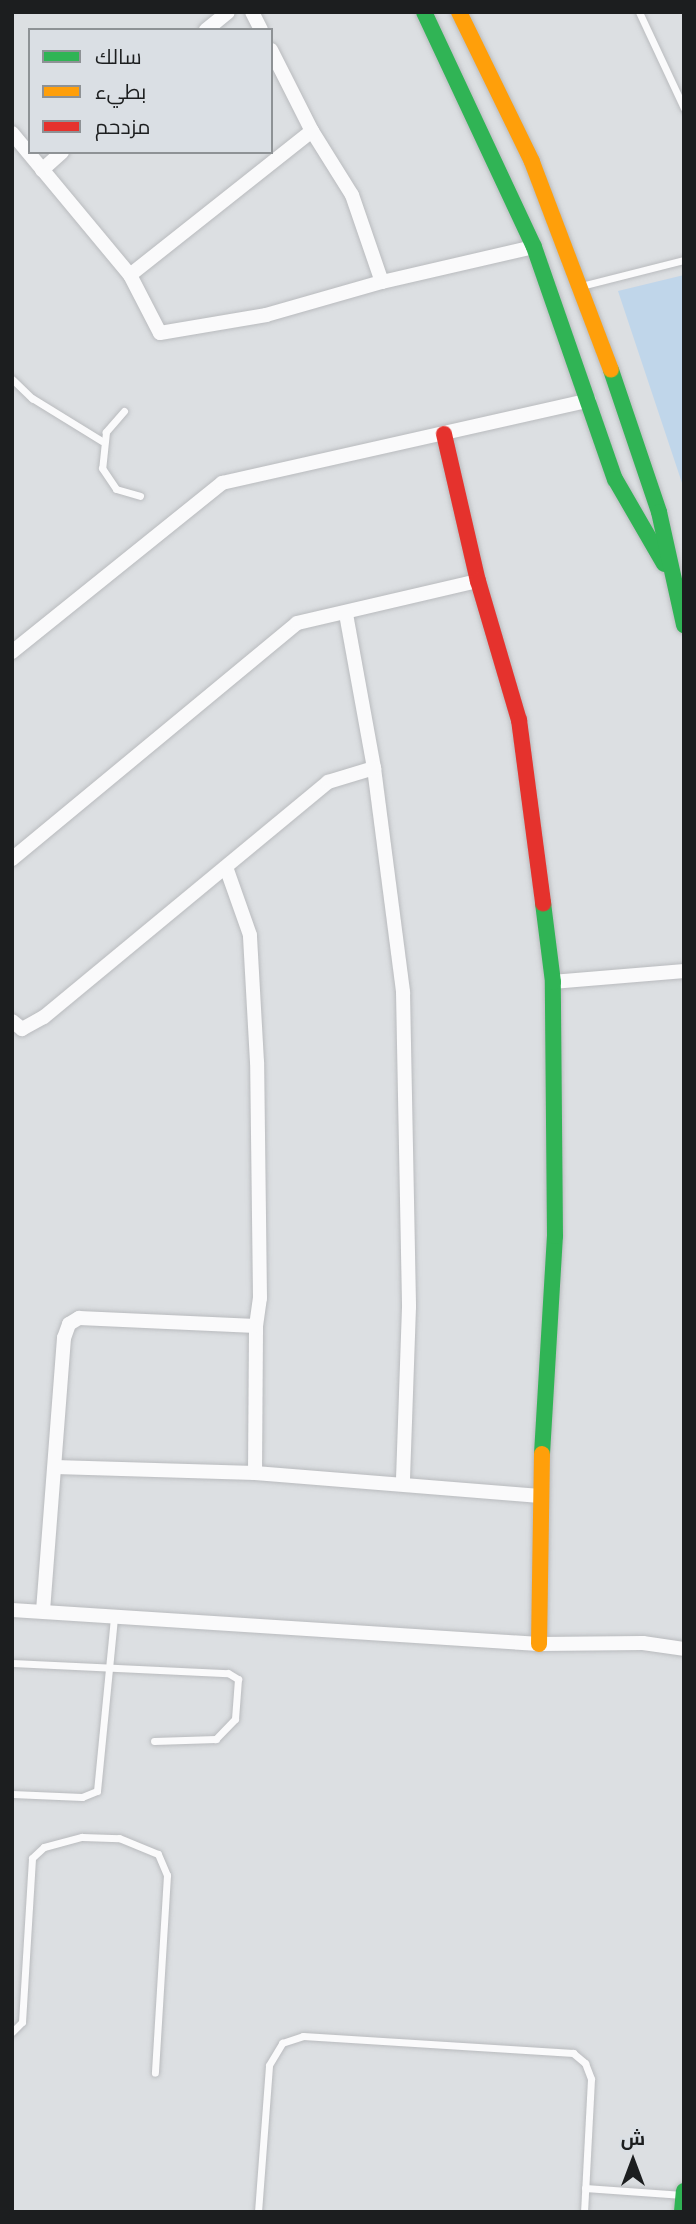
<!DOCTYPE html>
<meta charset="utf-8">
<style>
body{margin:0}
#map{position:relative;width:696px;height:2224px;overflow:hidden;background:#dcdfe2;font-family:"Sofia Sans Condensed",Cairo,sans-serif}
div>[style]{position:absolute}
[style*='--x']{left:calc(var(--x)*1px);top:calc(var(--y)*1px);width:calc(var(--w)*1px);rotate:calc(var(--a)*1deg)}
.green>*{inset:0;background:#c0d6ea}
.roads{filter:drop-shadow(0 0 2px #b9bbbe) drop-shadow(0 0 2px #b9bbbe)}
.lane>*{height:7px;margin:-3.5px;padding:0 3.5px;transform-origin:3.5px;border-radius:3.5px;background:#fafafb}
.street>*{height:14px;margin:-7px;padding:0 7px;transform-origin:7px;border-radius:7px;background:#fafafb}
.fast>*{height:16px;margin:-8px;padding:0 8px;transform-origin:8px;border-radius:8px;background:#30b455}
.slow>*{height:16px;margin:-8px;padding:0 8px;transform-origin:8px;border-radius:8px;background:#ff9f0a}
.jam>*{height:16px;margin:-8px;padding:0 8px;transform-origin:8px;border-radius:8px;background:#e5322d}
span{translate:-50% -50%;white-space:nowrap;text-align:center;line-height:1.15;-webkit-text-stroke:7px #dadfe4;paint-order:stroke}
.frame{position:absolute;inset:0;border:14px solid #1c1e1f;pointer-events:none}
.legend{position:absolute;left:28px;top:28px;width:245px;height:126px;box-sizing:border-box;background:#dadfe4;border:2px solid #8e9295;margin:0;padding:9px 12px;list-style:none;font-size:21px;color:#1c1e1f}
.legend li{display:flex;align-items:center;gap:14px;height:35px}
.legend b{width:35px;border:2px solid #8e9295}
.north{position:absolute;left:598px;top:2126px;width:70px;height:70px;-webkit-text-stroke:5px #dadfe4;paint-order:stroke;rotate:0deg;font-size:19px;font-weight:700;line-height:28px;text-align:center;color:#1c1e1f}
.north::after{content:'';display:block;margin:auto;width:24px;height:32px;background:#1c1e1f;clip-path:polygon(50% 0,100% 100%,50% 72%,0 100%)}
</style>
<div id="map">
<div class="green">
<i style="clip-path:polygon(684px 275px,684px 489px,618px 291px)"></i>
</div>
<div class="roads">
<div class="lane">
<i style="--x:639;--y:12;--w:106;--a:64.9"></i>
<i style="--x:581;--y:286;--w:106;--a:-14.2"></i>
<i style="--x:12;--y:379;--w:28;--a:44"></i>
<i style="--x:32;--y:398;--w:82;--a:31.6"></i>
<i style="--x:124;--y:411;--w:28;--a:131"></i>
<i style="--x:106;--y:432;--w:36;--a:96"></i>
<i style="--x:102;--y:468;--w:25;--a:56"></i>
<i style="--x:116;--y:489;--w:25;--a:16"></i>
<i style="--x:12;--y:1663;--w:216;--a:2.7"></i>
<i style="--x:228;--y:1673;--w:12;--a:31"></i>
<i style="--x:238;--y:1679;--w:40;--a:94.3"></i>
<i style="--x:235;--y:1719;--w:28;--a:134"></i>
<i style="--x:216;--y:1739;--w:62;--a:178.2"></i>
<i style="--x:12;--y:1794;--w:70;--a:2.5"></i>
<i style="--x:82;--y:1797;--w:16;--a:-22"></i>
<i style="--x:97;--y:1791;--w:175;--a:-84.4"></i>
<i style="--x:12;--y:2032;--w:14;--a:-45"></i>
<i style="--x:22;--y:2022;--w:164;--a:-86.5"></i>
<i style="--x:32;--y:1858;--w:16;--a:-43"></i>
<i style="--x:44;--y:1847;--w:39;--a:-15"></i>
<i style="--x:82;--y:1837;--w:37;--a:2"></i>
<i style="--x:119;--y:1838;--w:42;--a:22.3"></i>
<i style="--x:158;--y:1854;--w:23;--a:67"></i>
<i style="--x:167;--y:1875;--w:198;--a:93.5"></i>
<i style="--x:585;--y:2188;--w:98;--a:4.1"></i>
<i style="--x:258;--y:2212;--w:147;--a:-85.7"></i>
<i style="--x:269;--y:2065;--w:26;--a:-59"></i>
<i style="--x:282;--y:2043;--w:22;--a:-18"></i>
<i style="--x:303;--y:2036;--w:271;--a:3.6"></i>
<i style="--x:573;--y:2053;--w:16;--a:40"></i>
<i style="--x:585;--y:2063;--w:17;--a:69"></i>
<i style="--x:591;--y:2079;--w:133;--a:93"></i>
</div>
<div class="street">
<i style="--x:252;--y:12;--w:20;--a:63"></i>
<i style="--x:206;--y:30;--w:28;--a:-39"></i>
<i style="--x:271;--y:50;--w:91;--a:63.2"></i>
<i style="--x:312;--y:131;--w:75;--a:58"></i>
<i style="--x:352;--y:195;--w:92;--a:71"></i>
<i style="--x:12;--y:133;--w:185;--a:50.3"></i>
<i style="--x:130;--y:275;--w:65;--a:62.7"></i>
<i style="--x:160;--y:333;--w:108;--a:-9.6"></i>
<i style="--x:266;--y:315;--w:121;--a:-15.9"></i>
<i style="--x:382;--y:282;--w:156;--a:-13"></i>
<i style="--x:42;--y:170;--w:27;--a:-42"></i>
<i style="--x:130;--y:275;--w:232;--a:-38.4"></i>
<i style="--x:346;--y:614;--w:157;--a:79.7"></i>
<i style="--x:374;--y:768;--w:226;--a:82.6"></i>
<i style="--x:403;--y:992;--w:315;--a:88.9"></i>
<i style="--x:409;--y:1307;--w:175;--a:92"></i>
<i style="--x:12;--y:652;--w:270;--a:-38.8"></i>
<i style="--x:222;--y:483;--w:376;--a:-12.7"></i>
<i style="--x:12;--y:859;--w:370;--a:-39.6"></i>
<i style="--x:297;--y:623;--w:186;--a:-13.1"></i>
<i style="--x:553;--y:982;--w:131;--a:-4.8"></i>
<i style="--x:12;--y:1021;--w:13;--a:39"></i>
<i style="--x:22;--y:1029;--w:25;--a:-29"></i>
<i style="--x:44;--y:1017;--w:369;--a:-39.6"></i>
<i style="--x:328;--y:782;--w:48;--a:-16.9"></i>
<i style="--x:55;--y:1467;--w:200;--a:1.7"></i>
<i style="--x:255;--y:1473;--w:286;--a:4.6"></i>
<i style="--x:255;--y:1473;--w:147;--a:-89.6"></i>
<i style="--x:12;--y:1610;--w:528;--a:3.69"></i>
<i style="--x:539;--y:1644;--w:104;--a:-0.6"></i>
<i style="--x:643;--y:1643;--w:41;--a:8.3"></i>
<i style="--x:43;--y:1611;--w:274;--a:-85.6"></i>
<i style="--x:64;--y:1338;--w:15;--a:-70"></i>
<i style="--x:69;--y:1324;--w:12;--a:-31"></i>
<i style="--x:79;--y:1318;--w:177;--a:2.6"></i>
<i style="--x:256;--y:1326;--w:28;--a:-82"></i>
<i style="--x:260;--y:1298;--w:236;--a:-90.7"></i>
<i style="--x:257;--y:1062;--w:127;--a:-93.2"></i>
<i style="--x:250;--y:935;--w:69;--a:-109.5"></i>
</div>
<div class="fast">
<i style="--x:424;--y:12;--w:259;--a:64.9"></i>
<i style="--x:534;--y:247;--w:246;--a:70.8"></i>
<i style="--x:615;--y:479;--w:98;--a:60"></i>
<i style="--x:611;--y:370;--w:150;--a:71.3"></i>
<i style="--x:659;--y:512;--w:116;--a:77.5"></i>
<i style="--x:542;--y:1454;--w:218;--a:-86.6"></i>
<i style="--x:555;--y:1236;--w:254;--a:-90.5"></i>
<i style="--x:553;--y:982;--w:80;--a:-97.2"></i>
<i style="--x:682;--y:2212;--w:21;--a:-85"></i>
</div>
<div class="slow">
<i style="--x:459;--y:12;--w:167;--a:64"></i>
<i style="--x:532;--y:162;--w:222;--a:69.2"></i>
<i style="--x:539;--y:1644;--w:190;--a:-89.1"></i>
</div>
<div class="jam">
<i style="--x:444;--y:434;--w:151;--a:77"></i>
<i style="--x:478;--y:581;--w:145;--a:73.6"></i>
<i style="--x:519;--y:720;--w:185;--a:82.5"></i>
</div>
</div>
<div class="frame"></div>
<ul class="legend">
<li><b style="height:9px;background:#30b455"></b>سالك</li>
<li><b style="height:9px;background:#ff9f0a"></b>بطيء</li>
<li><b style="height:9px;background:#e5322d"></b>مزدحم</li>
</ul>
<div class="north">ش</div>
</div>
